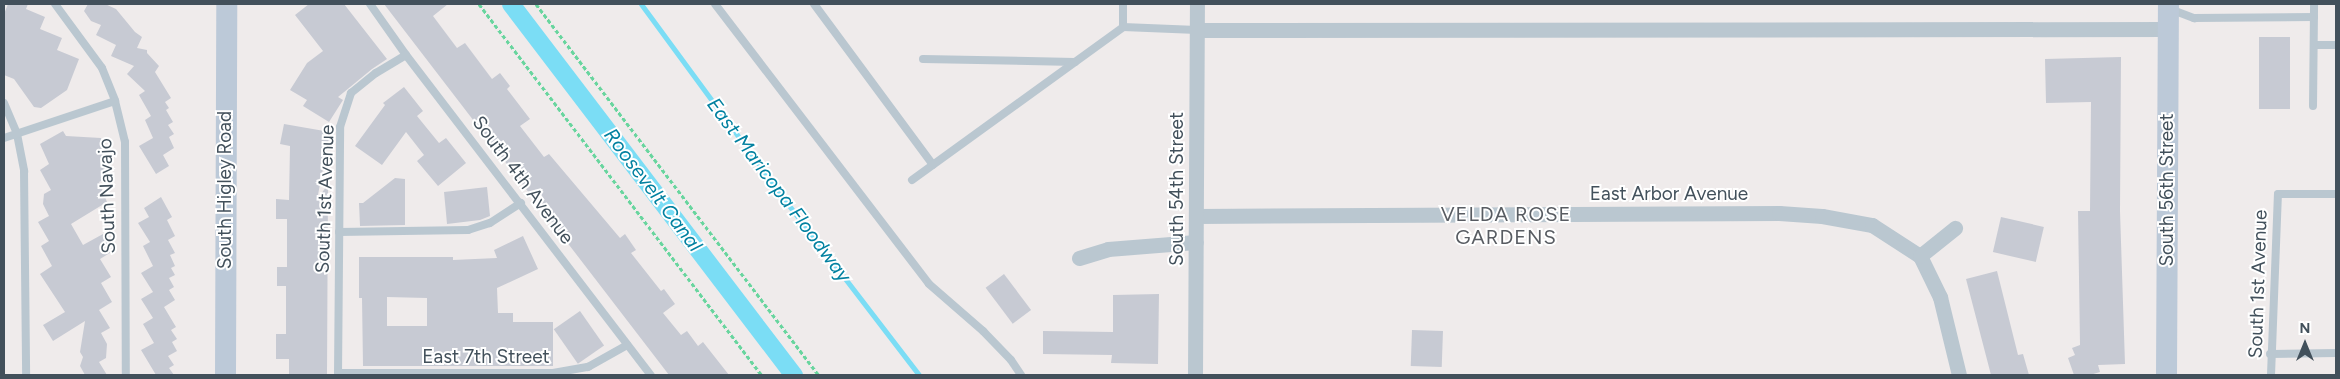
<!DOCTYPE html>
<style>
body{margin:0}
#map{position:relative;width:2340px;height:379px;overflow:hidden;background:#efebeb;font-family:Figtree,sans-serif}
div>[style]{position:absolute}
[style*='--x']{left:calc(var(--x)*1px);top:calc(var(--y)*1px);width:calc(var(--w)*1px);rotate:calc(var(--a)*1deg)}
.stream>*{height:5px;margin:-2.5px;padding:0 2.5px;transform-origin:2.5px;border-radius:2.5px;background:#7bddf5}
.canal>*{height:18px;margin:-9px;padding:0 9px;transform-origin:9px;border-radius:9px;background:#7bddf5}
.building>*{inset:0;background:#c7cad3;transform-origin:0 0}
.path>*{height:3px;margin-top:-1.5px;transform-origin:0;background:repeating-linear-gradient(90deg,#68d59e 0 4px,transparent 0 6.5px)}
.lane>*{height:8px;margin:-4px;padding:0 4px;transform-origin:4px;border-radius:4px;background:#bac7d0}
.street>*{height:15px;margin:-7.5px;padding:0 7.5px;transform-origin:7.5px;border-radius:7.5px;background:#bac7d0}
.secondary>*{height:21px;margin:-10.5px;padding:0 10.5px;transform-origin:10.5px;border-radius:10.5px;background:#bcc9d8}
span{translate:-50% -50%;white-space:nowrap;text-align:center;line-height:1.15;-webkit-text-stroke:4px #fff;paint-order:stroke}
.street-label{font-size:19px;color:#42505b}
.water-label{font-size:20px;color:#0281a0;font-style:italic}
.neighbourhood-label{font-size:20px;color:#585c62;letter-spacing:1px}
.frame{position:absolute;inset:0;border:5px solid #42505b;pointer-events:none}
.north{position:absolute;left:2280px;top:319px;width:50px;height:50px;-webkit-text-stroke:4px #fff;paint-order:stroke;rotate:0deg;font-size:14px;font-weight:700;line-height:20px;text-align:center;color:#42505b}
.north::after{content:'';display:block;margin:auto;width:18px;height:22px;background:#42505b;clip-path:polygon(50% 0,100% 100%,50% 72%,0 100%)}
</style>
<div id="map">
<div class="stream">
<i style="--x:641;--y:4;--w:242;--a:53.7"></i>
<i style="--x:784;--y:199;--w:222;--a:52.5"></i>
</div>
<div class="canal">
<i style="--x:511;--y:4;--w:467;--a:52.7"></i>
</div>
<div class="building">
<i style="clip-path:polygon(8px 4px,28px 4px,26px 9px,45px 17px,40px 29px,62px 38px,57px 50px,79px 59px,67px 90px,41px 108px,34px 107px,14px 79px,4px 75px,4px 14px)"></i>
<i style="clip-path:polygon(88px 4px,105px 4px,116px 9px,135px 32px,142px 37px,137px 48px,147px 50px,147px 53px,159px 66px,155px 72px,171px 98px,165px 102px,169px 108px,166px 110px,173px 122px,168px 125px,174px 134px,169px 137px,174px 148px,163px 155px,169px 166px,156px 174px,139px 146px,153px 138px,145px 120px,151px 116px,139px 95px,145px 91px,127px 74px,134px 66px,111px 56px,116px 45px,96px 35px,101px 25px,91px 21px,84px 11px)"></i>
<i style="clip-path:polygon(309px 4px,344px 4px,387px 59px,372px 69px,338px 97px,343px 100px,329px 122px,303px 106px,307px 100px,290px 90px,307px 63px,323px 51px,295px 15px)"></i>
<i style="clip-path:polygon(384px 4px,448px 4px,433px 16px,457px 48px,465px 43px,492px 79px,500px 73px,510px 86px,507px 89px,530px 119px,520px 126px,544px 157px,549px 154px,620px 238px,625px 234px,636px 250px,631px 253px,661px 291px,664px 289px,675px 304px,663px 313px,681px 335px,687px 331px,698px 346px,703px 342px,729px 375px,669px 375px)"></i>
<i style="left:2259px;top:37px;width:31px;height:72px"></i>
<i style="clip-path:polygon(2121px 57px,2120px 211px,2125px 364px,2098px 365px,2100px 372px,2090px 375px,2074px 375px,2068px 358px,2075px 355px,2072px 348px,2080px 345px,2078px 211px,2090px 211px,2091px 102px,2046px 103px,2045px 59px)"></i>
<i style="clip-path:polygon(404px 87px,423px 111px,417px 116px,439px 143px,446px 138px,466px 163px,438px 186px,417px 161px,424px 155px,406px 132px,382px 165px,355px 146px,385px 105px,383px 103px)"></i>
<i style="clip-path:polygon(284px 124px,330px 132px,317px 200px,328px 184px,327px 375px,289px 375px,289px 359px,276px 359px,276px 334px,286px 334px,286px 286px,277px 286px,277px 267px,287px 267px,287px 219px,276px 219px,276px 199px,289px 200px,290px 146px,280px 144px)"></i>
<i style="clip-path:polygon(63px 131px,66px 136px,101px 138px,103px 164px,110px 176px,99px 182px,107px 202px,71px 224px,83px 245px,103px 234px,113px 251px,100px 259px,111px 277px,101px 283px,112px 302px,99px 310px,110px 328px,101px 333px,107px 344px,106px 358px,99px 362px,107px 375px,85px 375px,80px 366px,83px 357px,80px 352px,85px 321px,53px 341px,43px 325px,65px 312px,40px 274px,52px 266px,41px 246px,49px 241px,38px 222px,49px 216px,43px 204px,44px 194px,51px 190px,40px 170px,49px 164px,40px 144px)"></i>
<i style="clip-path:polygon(395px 178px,405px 179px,405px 225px,360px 226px,359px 203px,363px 203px)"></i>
<i style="clip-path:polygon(487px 187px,490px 216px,480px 220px,447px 224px,444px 192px)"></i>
<i style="clip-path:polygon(161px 197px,172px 217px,167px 220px,175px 236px,168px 240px,175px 253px,170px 255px,175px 266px,171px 268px,175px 275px,169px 278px,174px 287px,169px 290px,175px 300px,164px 307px,176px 327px,171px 330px,177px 339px,172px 342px,177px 351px,168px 356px,174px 365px,169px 368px,174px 375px,156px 375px,141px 350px,154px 343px,143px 324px,153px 318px,141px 299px,153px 292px,141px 273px,153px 266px,143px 246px,150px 242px,138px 223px,149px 217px,144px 208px)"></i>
<i style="left:2001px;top:217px;width:44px;height:36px;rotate:13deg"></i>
<i style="clip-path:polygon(evenodd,523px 236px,538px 269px,497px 288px,498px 313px,513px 313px,513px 322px,553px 322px,553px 366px,363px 366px,362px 298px,359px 298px,359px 257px,453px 257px,453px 260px,497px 258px,494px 250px,523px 236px,387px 297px,427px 298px,427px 326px,387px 326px,387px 297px)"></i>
<i style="clip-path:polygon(1997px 271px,2018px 355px,2023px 354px,2029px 375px,1991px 375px,1966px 279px)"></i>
<i style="left:1004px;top:274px;width:45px;height:23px;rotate:53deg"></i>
<i style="clip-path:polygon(1159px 294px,1158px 364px,1111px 363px,1112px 355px,1043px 354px,1043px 331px,1113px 332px,1113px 295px)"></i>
<i style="left:580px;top:311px;width:42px;height:32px;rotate:55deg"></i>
<i style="left:1412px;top:330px;width:31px;height:36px;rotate:2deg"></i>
</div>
<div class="path">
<i style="--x:479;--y:4;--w:467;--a:52.7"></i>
<i style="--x:536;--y:4;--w:467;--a:52.7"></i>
</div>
<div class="lane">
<i style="--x:55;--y:4;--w:79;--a:53.7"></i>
<i style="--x:102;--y:68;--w:35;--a:68"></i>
<i style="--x:115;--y:101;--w:42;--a:76.3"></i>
<i style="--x:125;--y:142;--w:233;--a:89.8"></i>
<i style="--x:370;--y:4;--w:62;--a:54.8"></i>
<i style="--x:406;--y:55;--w:403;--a:52.6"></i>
<i style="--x:715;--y:4;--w:352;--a:52.6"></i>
<i style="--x:929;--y:284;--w:72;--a:41"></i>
<i style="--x:983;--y:331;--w:40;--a:46"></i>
<i style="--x:1011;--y:360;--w:18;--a:56"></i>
<i style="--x:814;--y:4;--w:200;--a:53.5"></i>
<i style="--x:2170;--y:9;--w:26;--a:21"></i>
<i style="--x:2194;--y:18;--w:120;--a:-0.5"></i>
<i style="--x:1123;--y:27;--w:23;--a:-90"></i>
<i style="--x:2314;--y:45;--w:22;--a:0"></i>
<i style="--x:923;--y:59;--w:152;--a:1.1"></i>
<i style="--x:4;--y:103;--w:34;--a:67"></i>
<i style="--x:17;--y:134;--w:38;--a:79"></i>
<i style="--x:24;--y:171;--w:204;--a:89.4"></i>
<i style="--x:2313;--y:106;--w:102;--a:-89.4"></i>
<i style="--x:4;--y:138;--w:117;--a:-18.4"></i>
<i style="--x:912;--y:180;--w:261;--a:-35.9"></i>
<i style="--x:1123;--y:27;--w:74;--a:2.3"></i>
<i style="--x:339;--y:232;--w:129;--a:-0.9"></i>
<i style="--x:468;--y:230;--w:23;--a:-18"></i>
<i style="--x:490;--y:223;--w:37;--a:-33"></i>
<i style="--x:2270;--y:354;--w:66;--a:-0.9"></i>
<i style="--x:338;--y:373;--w:215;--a:0"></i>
<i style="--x:553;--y:373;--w:36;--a:-10"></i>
<i style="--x:588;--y:367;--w:45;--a:-29.4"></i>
<i style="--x:338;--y:375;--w:248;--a:-89.5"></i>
<i style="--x:340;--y:127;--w:36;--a:-72"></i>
<i style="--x:351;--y:93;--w:32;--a:-39"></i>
<i style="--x:376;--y:73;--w:35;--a:-31"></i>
<i style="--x:2271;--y:375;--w:181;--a:-87.8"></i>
<i style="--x:2278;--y:194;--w:58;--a:0"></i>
</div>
<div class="street">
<i style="--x:1197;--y:30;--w:971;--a:-0.06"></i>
<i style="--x:1197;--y:216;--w:582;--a:-0.3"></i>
<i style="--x:1779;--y:213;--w:43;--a:4"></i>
<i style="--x:1822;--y:216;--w:51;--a:10.2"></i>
<i style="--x:1872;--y:225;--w:57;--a:32.9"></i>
<i style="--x:1920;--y:256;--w:46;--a:64"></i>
<i style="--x:1940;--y:297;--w:80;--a:76.3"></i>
<i style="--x:1920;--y:256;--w:45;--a:-38.7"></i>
<i style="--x:1079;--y:258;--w:30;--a:-17"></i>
<i style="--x:1108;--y:249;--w:88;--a:-4.5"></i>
<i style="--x:1195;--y:375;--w:371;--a:-89.7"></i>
</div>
<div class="secondary">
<i style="--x:225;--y:375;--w:371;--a:-89.8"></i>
<i style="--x:2166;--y:375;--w:371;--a:-89.7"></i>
</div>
<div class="street-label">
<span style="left:523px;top:180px;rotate:53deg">South 4th Avenue</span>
<span style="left:1177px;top:189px;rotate:-90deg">South 54th Street</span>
<span style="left:225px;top:190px;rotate:-90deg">South Higley Road</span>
<span style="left:2167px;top:190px;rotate:-90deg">South 56th Street</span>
<span style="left:1669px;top:194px">East Arbor Avenue</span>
<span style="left:107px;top:196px;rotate:-92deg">South Navajo</span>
<span style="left:325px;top:199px;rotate:-88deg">South 1st Avenue</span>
<span style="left:2258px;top:284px;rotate:-88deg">South 1st Avenue</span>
<span style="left:486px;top:357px">East 7th Street</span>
</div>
<div class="water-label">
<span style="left:653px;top:190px;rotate:53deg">Roosevelt Canal</span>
<span style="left:779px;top:190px;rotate:53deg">East Maricopa Floodway</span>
</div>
<div class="neighbourhood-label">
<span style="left:1506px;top:226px">VELDA ROSE<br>GARDENS</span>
</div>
<div class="frame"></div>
<div class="north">N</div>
</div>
